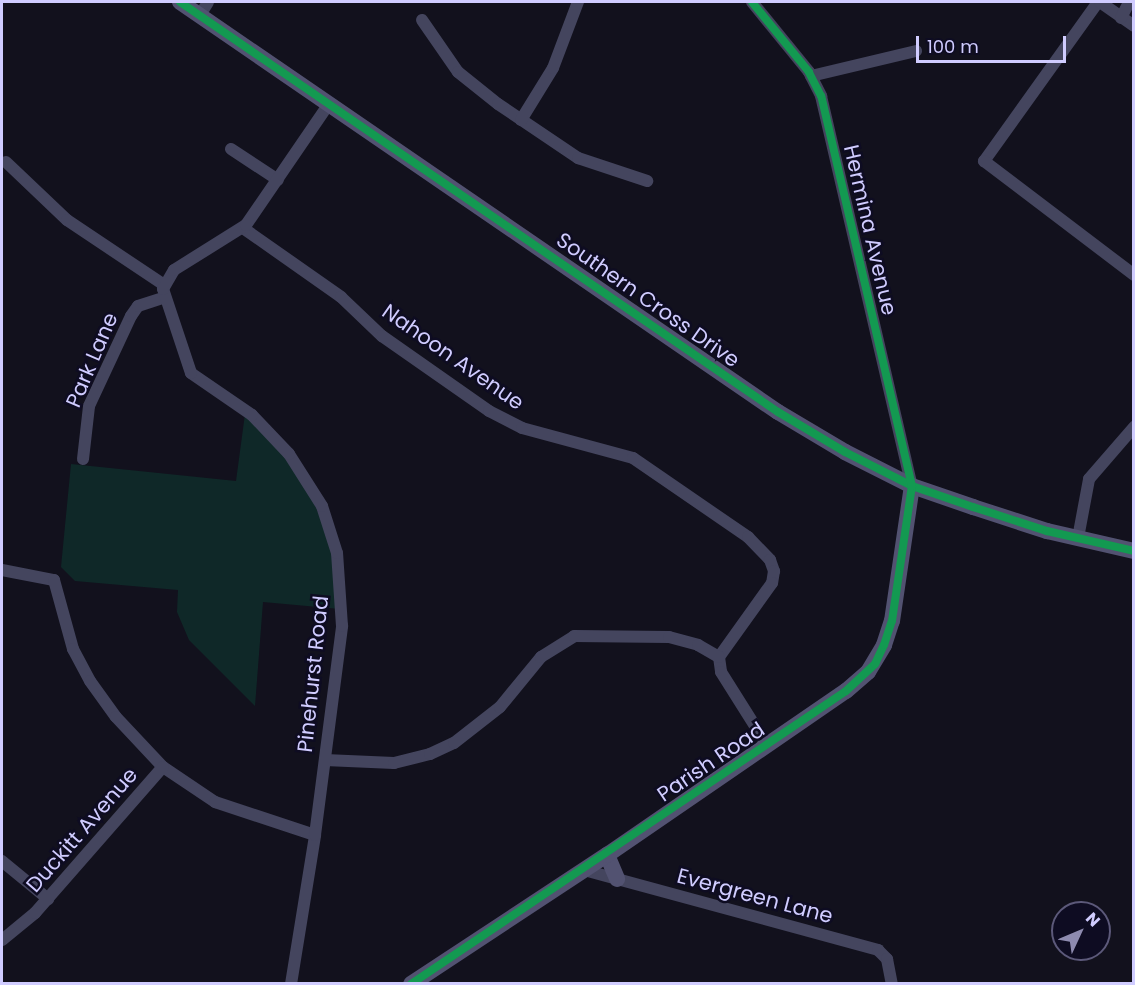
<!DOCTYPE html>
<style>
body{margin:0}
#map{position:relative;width:1135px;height:985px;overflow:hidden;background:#12111d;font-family:Poppins,sans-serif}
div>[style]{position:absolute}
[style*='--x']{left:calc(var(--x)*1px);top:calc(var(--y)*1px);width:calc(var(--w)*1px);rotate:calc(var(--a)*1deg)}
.green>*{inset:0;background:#0f2828}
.street>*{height:12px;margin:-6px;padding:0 6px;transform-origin:6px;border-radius:6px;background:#44455e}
.secondary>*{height:16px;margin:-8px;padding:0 8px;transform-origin:8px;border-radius:8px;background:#525271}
.cycleway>*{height:8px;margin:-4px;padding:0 4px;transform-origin:4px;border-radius:4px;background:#139951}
span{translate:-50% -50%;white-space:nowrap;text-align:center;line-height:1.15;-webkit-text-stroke:5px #0e0c22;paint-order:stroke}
.street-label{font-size:21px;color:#d0ccff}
.frame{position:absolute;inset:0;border:3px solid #d0ccff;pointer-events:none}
.north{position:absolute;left:1051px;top:901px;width:60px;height:60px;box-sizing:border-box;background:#0e0c22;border:2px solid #5c597a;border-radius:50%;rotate:46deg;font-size:16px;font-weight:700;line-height:24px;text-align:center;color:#d0ccff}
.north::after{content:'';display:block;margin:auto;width:21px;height:27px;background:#8e8bb0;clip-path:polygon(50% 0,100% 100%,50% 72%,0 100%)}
.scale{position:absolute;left:916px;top:36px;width:150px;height:27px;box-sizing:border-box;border:3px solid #d0ccff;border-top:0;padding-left:8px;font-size:18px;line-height:21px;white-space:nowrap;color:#d0ccff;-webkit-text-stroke:4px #0e0c22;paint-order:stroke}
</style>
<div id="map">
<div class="green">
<i style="clip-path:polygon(245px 414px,270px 437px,309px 488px,334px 554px,340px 609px,263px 602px,255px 706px,189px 640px,177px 612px,178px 590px,75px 581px,61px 567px,71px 464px,236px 481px)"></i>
</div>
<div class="street">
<i style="--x:752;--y:2;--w:90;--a:50.8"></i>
<i style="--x:809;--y:72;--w:27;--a:63"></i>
<i style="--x:821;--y:96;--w:400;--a:76.9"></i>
<i style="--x:1098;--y:2;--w:196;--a:125.6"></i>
<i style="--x:984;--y:161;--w:188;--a:37.2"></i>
<i style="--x:1100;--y:2;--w:42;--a:35.2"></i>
<i style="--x:200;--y:15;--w:15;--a:-58"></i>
<i style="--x:1121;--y:18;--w:18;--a:-63"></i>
<i style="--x:422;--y:20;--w:63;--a:55.3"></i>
<i style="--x:458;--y:72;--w:51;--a:38.7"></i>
<i style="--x:498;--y:104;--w:97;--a:34"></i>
<i style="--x:578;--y:158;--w:73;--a:18.4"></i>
<i style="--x:811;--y:76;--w:108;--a:-13.4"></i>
<i style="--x:521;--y:120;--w:61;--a:-58.4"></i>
<i style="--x:553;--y:68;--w:71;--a:-69.3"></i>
<i style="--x:231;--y:149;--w:56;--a:33.4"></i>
<i style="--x:6;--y:162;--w:84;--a:43.6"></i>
<i style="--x:67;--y:220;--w:117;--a:33.8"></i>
<i style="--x:243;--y:228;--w:120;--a:35.1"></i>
<i style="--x:341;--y:297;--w:57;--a:43.6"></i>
<i style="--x:382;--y:336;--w:131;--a:35"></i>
<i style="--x:489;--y:411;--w:37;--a:27"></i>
<i style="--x:522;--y:428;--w:115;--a:15.1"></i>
<i style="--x:633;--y:458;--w:140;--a:34.5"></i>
<i style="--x:748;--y:537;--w:32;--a:46"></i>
<i style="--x:770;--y:560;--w:12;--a:70"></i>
<i style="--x:774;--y:571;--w:12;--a:99"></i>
<i style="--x:772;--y:583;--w:91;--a:125.6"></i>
<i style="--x:83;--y:459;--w:53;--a:-83.5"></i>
<i style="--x:89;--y:406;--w:99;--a:-65"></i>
<i style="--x:131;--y:316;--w:12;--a:-55"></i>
<i style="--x:138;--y:306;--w:28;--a:-18"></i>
<i style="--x:1078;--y:538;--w:60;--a:-79.4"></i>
<i style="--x:1089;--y:479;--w:69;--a:-49.1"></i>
<i style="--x:2;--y:570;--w:53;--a:10.9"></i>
<i style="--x:54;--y:580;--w:72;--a:74.6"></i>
<i style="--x:73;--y:649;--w:36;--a:62"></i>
<i style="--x:90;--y:681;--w:44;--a:54.2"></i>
<i style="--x:116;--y:717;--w:69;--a:46.8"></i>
<i style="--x:163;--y:767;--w:63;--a:33.9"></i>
<i style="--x:215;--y:802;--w:105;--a:18.3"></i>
<i style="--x:719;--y:657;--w:15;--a:82"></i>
<i style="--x:721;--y:672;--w:86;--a:57.8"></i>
<i style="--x:325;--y:760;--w:69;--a:2.5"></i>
<i style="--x:394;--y:763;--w:37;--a:-14"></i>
<i style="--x:430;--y:754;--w:26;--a:-25"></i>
<i style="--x:454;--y:743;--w:58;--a:-38"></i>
<i style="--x:500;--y:707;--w:65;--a:-50.6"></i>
<i style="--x:541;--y:657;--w:39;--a:-32"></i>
<i style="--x:574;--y:636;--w:95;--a:0.6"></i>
<i style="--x:669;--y:637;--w:30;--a:15"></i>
<i style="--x:698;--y:645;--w:24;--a:30"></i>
<i style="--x:2;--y:861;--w:60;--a:39.6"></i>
<i style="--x:584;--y:870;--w:305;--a:15.2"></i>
<i style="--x:878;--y:950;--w:13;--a:45"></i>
<i style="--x:887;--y:959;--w:25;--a:79"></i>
<i style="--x:2;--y:940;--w:43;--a:-39.3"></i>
<i style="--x:35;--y:913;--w:194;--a:-48.8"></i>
<i style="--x:291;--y:984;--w:151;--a:-80.8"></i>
<i style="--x:315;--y:835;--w:211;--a:-82.6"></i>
<i style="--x:342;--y:626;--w:73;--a:-93.9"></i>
<i style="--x:337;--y:553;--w:49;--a:-107.7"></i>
<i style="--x:322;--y:506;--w:62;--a:-122.4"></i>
<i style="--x:289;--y:454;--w:54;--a:-133.5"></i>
<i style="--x:252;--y:415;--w:74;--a:-145.5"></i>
<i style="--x:191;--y:373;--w:89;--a:-108.4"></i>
<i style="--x:163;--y:289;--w:22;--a:-60"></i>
<i style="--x:174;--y:270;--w:85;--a:-32"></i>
<i style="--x:246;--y:225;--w:147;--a:-55.6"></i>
</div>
<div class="secondary">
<i style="--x:180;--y:2;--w:725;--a:34.44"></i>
<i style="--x:778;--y:412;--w:78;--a:30.8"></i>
<i style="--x:845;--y:452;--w:75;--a:26.9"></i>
<i style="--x:912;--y:486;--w:65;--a:19"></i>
<i style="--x:973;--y:507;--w:78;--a:18"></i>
<i style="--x:1047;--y:531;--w:89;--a:12.9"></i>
<i style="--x:607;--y:855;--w:26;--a:67"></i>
<i style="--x:411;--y:984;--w:235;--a:-33.4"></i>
<i style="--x:607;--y:855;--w:290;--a:-34.5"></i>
<i style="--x:846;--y:691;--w:29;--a:-41"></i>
<i style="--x:868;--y:672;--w:31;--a:-59"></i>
<i style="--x:884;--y:645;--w:25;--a:-72"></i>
<i style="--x:892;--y:621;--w:136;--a:-81.6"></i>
</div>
<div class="cycleway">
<i style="--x:180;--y:2;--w:725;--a:34.44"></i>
<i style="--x:778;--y:412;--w:78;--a:30.8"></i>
<i style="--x:845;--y:452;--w:75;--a:26.9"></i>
<i style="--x:912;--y:486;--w:65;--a:19"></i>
<i style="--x:973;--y:507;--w:78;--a:18"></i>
<i style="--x:1047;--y:531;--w:89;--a:12.9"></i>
<i style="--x:411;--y:984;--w:524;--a:-33.96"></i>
<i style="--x:846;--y:691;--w:40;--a:-43"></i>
<i style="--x:875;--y:664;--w:21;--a:-65"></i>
<i style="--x:884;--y:645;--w:25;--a:-72"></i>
<i style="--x:892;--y:621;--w:136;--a:-81.6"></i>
<i style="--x:912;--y:486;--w:400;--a:-103.1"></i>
<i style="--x:821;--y:96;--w:27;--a:-117"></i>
<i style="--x:809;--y:72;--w:90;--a:-129.2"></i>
</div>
<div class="street-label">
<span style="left:870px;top:230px;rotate:77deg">Hermina Avenue</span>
<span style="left:648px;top:300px;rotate:35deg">Southern Cross Drive</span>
<span style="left:453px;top:357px;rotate:35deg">Nahoon Avenue</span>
<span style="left:92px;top:360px;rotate:-67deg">Park Lane</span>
<span style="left:313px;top:674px;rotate:-84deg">Pinehurst Road</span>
<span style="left:711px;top:762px;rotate:-34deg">Parish Road</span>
<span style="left:82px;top:830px;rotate:-49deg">Duckitt Avenue</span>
<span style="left:755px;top:896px;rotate:15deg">Evergreen Lane</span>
</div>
<div class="frame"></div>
<div class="north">N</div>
<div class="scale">100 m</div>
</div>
